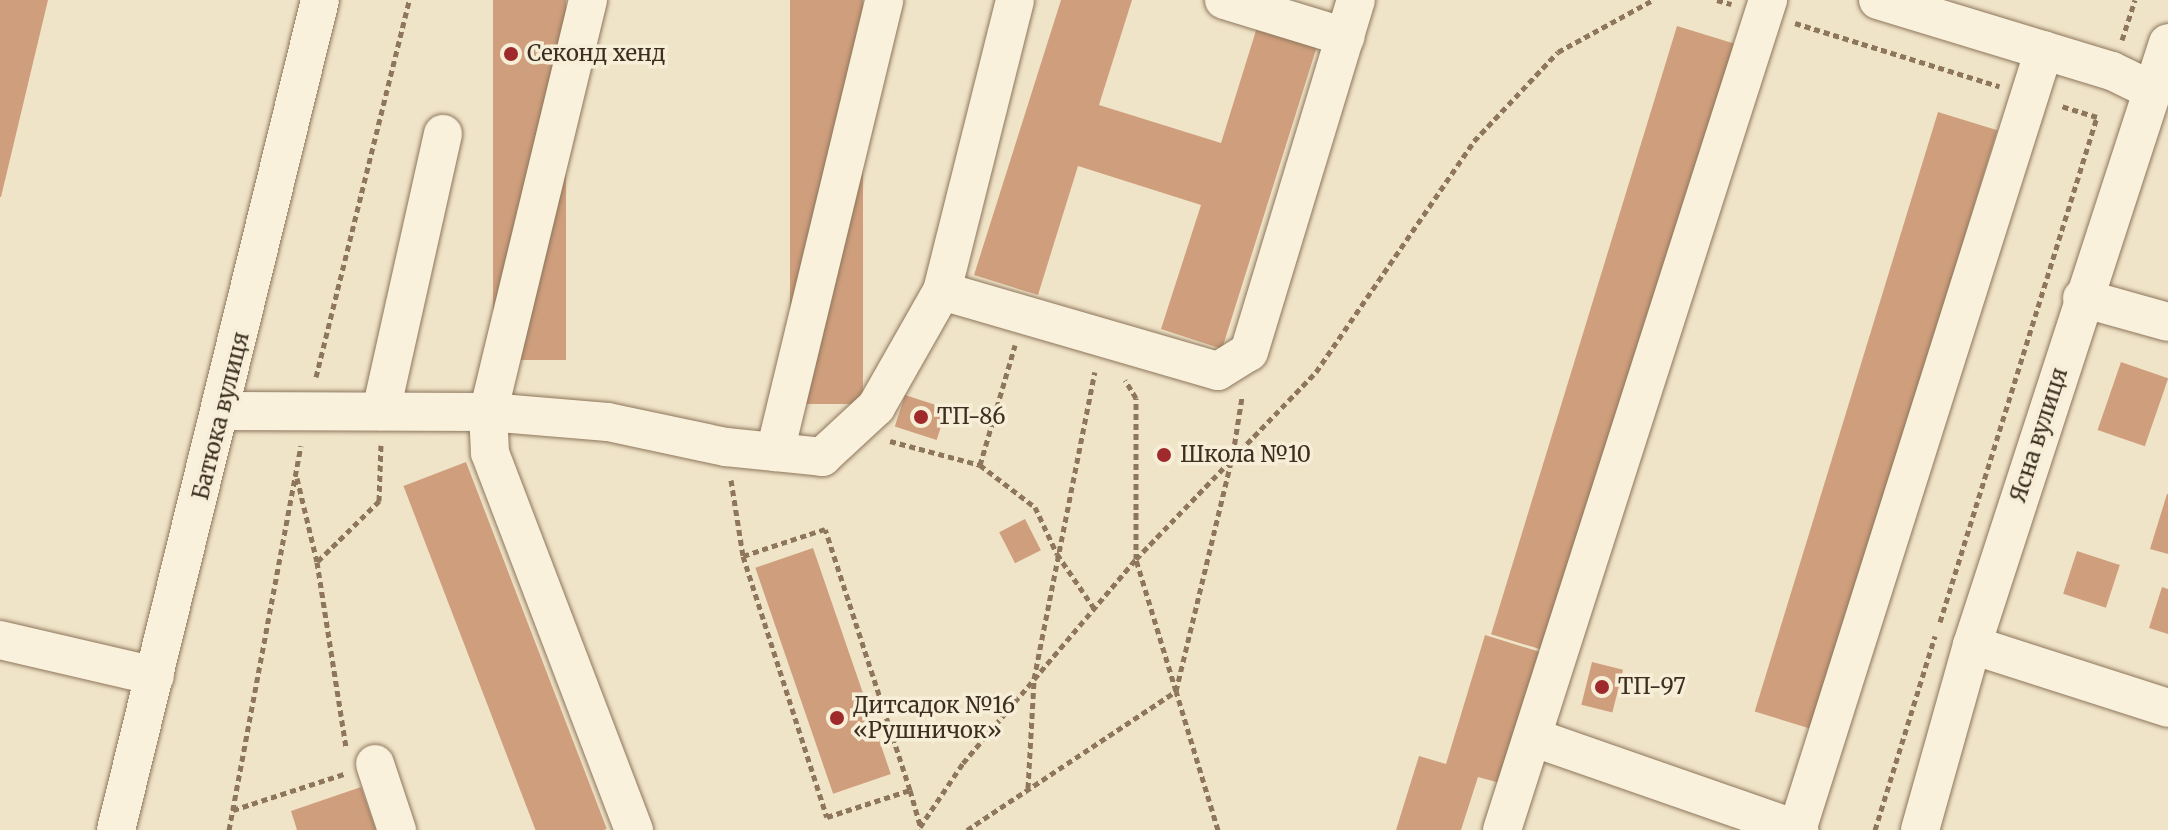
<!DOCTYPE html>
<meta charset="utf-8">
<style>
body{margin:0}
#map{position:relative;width:2168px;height:830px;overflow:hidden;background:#f0e4c8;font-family:Merriweather,serif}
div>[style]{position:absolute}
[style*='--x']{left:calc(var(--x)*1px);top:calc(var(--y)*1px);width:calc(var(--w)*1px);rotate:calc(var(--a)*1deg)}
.building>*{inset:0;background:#cf9f7d;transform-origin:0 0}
.path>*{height:5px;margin-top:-2.5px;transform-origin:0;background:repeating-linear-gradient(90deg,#8d765c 0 6px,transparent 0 10px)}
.roads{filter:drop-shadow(0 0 2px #8d765c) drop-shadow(0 0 2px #8d765c)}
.minor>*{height:38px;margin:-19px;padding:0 19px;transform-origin:19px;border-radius:19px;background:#faf1dc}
.dots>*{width:22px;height:22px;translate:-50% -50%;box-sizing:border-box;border:4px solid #f7eed8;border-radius:50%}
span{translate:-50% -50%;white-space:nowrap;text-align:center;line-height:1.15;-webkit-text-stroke:7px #f7eed8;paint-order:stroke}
.poi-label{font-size:22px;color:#3d2e20}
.left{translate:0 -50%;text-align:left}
.street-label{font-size:22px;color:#3d2e20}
</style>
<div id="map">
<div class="building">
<i style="clip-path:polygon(0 0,48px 0,1px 197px,0 197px)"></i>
<i style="left:493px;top:0;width:73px;height:360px"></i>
<i style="left:790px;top:0;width:73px;height:404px"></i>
<i style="clip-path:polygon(1061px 0,1132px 0,1099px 105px,1221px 143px,1258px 24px,1318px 43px,1222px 349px,1161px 329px,1201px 205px,1078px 166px,1038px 295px,974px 275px)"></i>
<i style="left:1677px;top:26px;width:62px;height:636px;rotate:17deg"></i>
<i style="left:1938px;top:112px;width:62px;height:627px;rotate:17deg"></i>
<i style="left:2121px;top:362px;width:50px;height:72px;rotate:19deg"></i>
<i style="left:905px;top:395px;width:44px;height:33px;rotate:18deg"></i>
<i style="left:466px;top:462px;width:393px;height:67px;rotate:69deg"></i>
<i style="clip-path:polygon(2167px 494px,2168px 494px,2168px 554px,2150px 549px)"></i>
<i style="left:1025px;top:519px;width:35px;height:29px;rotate:63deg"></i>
<i style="left:813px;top:548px;width:239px;height:61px;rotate:71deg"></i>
<i style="left:2077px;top:551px;width:45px;height:45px;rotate:18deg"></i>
<i style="clip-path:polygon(2162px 587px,2168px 589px,2168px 634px,2149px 628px)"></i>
<i style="clip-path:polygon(1485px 635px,1540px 652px,1500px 783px,1478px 777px,1461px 830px,1396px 830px,1419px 756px,1446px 764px)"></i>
<i style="left:1592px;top:662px;width:32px;height:44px;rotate:14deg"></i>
<i style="clip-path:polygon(361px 787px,376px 830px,297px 830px,291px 811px)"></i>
</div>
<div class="path">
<i style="--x:1717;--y:0;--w:15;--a:16"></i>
<i style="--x:1795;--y:23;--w:214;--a:17.2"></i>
<i style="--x:2122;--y:40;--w:42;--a:-72"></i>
<i style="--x:316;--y:377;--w:388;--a:-76.1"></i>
<i style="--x:890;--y:441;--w:93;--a:14.9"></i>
<i style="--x:980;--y:465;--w:125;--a:-73.7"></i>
<i style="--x:980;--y:465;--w:69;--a:37.4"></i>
<i style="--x:1035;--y:507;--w:52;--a:64.9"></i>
<i style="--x:1057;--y:554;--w:65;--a:55.6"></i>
<i style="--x:297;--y:478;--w:86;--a:76.6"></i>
<i style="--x:317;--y:562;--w:187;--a:81.1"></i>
<i style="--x:731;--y:480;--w:77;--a:81"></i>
<i style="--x:743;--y:556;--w:274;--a:72.2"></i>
<i style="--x:827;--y:817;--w:87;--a:-18"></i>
<i style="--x:910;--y:790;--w:274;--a:-108"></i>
<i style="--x:825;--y:529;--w:86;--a:161.8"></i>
<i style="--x:318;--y:561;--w:86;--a:-44.5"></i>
<i style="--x:379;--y:501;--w:56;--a:-88"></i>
<i style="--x:1940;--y:622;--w:529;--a:-72.73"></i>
<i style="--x:2097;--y:117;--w:37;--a:-163"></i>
<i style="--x:1028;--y:788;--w:109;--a:-86.8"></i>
<i style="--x:1034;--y:679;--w:313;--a:-78.8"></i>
<i style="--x:910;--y:790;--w:40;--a:74"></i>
<i style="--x:233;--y:810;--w:117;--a:-18"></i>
<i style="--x:920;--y:827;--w:77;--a:-56.1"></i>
<i style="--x:963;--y:763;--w:267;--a:-49.7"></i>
<i style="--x:1136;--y:559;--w:260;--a:-46.1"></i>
<i style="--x:1316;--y:372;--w:280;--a:-55.6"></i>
<i style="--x:1474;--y:141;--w:122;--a:-46.7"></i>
<i style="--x:1558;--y:52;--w:108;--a:-28.7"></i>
<i style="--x:229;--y:830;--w:391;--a:-79.4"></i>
<i style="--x:967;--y:830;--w:251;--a:-33.6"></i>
<i style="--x:1176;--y:691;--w:138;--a:-106.9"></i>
<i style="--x:1136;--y:559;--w:161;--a:-90"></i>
<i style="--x:1136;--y:398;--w:21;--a:-121"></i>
<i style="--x:1218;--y:830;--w:145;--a:-106.8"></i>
<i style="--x:1176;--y:691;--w:244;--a:-76.5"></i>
<i style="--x:1233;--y:454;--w:58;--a:-81"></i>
<i style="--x:1875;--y:830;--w:203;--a:-72.8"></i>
</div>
<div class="roads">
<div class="minor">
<i style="--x:588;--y:0;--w:424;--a:103.6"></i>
<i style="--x:488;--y:412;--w:41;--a:87.2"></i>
<i style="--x:490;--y:453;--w:404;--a:69.1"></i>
<i style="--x:1224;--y:0;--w:127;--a:17"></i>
<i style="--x:1878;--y:0;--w:245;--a:16.9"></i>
<i style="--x:2112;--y:71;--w:46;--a:26"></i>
<i style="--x:942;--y:291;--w:287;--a:16.2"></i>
<i style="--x:1218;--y:371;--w:36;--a:-32"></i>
<i style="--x:1249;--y:352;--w:368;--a:-73.1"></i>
<i style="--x:2082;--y:298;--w:89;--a:15.6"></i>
<i style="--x:223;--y:411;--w:265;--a:0.2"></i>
<i style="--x:488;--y:412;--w:120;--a:4.8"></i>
<i style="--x:608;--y:422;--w:121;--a:12"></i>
<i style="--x:726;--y:447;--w:97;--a:5.9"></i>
<i style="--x:822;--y:457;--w:74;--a:-42.8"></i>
<i style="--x:876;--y:407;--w:133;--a:-60.4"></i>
<i style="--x:942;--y:291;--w:300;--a:-75.9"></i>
<i style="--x:381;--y:411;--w:284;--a:-77.4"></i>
<i style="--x:775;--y:452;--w:465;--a:-76.4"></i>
<i style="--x:0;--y:640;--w:159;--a:13.1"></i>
<i style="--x:1972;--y:645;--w:206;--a:17.8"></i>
<i style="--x:1535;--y:738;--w:280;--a:19.2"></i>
<i style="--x:375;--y:764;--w:70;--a:71.6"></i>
<i style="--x:116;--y:830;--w:855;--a:-76.19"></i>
<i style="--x:1502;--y:830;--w:872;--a:-72.23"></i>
<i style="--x:1797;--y:830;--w:818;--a:-72.43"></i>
<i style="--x:1920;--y:830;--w:192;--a:-74.3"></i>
<i style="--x:1972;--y:645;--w:633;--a:-71.97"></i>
</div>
</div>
<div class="dots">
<i style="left:511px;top:54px;background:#9e2a2b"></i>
<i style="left:921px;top:417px;background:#9e2a2b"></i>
<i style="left:1164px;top:455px;background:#9e2a2b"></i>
<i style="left:1602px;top:687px;background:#9e2a2b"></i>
<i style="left:837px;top:718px;background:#9e2a2b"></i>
</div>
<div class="poi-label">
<span class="left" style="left:527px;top:54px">Секонд хенд</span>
<span class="left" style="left:937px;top:417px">ТП-86</span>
<span class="left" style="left:1180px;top:455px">Школа №10</span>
<span class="left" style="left:1618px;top:687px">ТП-97</span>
<span class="left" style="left:853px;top:718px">Дитсадок №16<br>«Рушничок»</span>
</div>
<div class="street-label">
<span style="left:221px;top:416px;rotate:-76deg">Батюка вулиця</span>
<span style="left:2039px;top:435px;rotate:-72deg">Ясна вулиця</span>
</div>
</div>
